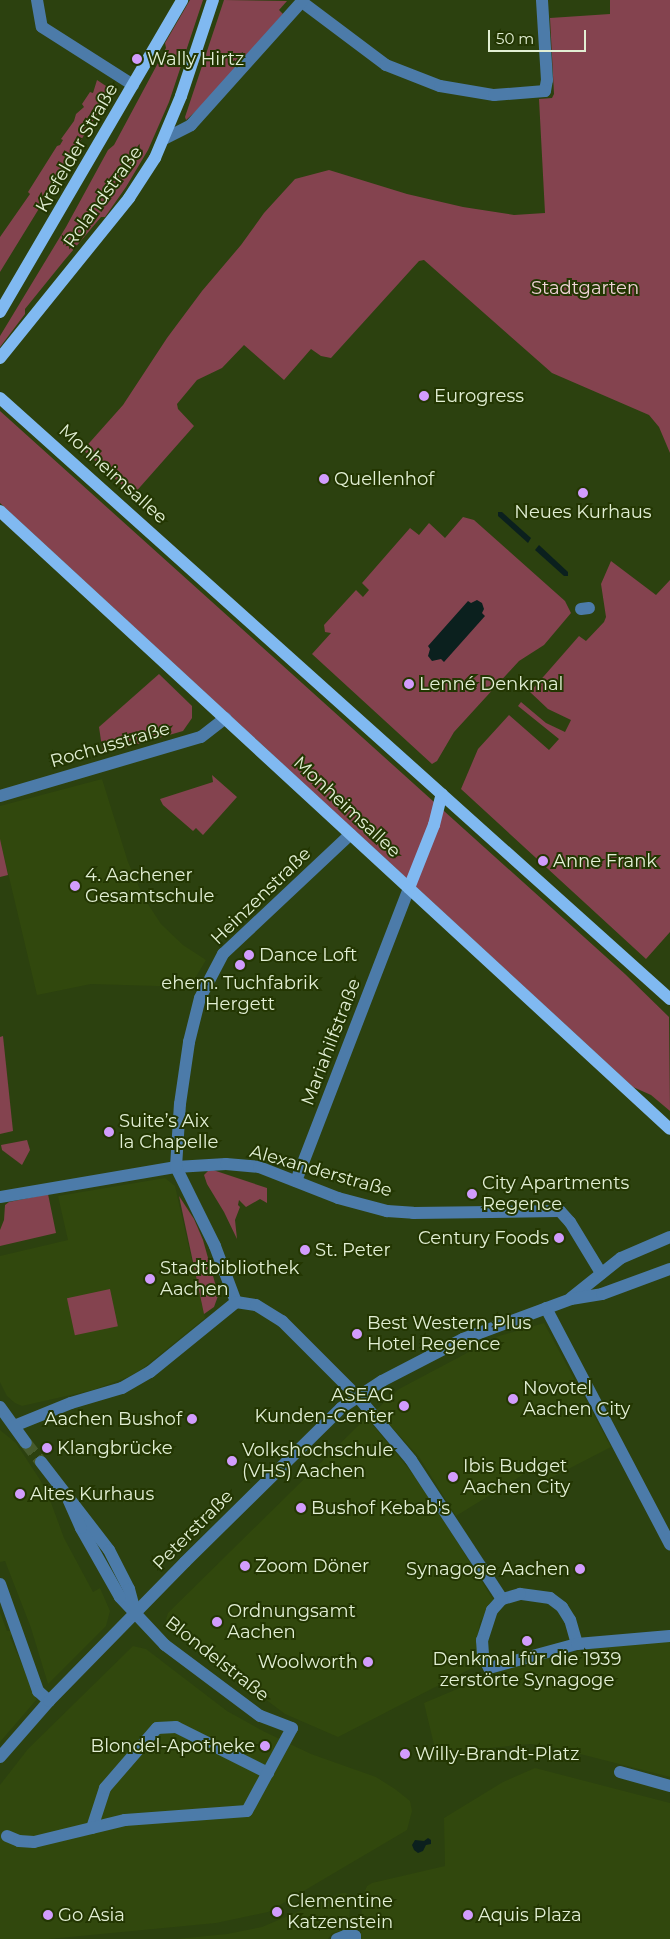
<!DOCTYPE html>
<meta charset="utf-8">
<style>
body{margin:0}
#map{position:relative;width:670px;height:1939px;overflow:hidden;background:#2c410f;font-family:Montserrat,sans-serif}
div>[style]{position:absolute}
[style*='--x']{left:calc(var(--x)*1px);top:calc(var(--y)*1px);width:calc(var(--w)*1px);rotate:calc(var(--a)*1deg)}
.built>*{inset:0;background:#31480d}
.green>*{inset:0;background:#84434f;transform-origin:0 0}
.water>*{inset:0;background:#0b201e}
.minor-tunnel>*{height:12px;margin-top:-6px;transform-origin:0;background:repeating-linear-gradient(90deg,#475b2d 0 12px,transparent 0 18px)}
.minor>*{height:12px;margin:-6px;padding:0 6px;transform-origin:6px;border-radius:6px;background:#4c7ba9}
.major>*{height:12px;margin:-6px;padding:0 6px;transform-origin:6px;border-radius:6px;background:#80b9f1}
.dots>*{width:14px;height:14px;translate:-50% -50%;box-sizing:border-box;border:2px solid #233602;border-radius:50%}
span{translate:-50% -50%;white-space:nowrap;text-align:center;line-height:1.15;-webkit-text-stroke:4px #233602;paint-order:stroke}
.poi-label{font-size:18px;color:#e2efd4}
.left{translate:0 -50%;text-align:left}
.right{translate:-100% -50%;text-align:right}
.street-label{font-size:18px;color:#e2efd4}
.park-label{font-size:18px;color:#f0d3d7}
.scale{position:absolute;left:488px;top:30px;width:98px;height:22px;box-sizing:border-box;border:2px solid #e2efd4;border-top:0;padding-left:6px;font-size:15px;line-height:18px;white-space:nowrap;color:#e2efd4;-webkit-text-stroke:4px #233602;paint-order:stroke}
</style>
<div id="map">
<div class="built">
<i style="clip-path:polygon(102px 779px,128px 862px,144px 898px,161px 924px,183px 945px,206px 960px,190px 987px,91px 984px,37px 995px,0 839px,0 806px)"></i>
<i style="clip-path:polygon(165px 1178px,175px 1186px,205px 1318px,142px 1369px,128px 1377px,93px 1390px,22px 1406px,15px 1403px,7px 1396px,0 1382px,0 1256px,68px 1240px,58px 1196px)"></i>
<i style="clip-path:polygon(544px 1323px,611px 1447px,547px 1480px,537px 1466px,456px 1516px,419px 1457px,376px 1410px,399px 1389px,499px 1336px)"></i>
<i style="clip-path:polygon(368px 1419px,421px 1484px,494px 1601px,480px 1622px,477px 1639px,480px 1664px,338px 1737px,285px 1714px,169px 1627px,166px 1619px,168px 1613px,364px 1420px)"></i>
<i style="clip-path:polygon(0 1430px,16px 1443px,46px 1489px,64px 1538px,93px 1592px,100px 1588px,110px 1611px,106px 1626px,48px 1684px,31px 1628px,5px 1561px,0 1562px)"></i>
<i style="clip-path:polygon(0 1612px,7px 1631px,11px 1631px,12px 1634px,10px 1637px,37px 1699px,0 1742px)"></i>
<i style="clip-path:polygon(670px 1641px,670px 1777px,545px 1745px,530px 1744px,436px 1753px,424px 1703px,495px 1673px,530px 1662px,588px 1649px)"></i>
<i style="clip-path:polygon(133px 1646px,146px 1649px,227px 1711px,263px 1731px,311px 1754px,376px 1777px,395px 1789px,410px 1801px,412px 1811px,407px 1830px,268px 1912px,216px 1923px,49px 1939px,0 1939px,0 1785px,28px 1749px)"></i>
<i style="clip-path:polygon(535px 1768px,670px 1803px,670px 1939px,361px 1939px,362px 1898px,367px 1886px,372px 1883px,445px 1866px,444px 1818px,503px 1782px)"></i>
<i style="clip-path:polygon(342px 1893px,346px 1893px,351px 1900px,348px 1929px,332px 1933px,328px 1939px,176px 1939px,227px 1934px,262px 1927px)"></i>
</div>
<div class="green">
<i style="clip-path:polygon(190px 0,203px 0,169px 102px,148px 150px,126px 187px,105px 217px,101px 217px,63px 262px,25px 309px,25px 314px,0 347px,0 336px,66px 227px,108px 150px,114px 145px,166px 48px,165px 43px)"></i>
<i style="clip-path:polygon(224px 0,287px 1px,279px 10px,283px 14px,205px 103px,186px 120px,185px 117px)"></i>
<i style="clip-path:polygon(610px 0,670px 0,670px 453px,659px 427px,649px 415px,552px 373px,424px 260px,419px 261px,331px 358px,321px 356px,311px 349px,284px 380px,244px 345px,222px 368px,197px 380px,177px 404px,178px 409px,194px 426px,133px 495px,83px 450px,123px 405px,167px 338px,202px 291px,241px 245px,264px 213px,295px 179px,329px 170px,407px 194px,463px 207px,514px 215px,545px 213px,539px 99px,552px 98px,554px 94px,550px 18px,610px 14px)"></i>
<i style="clip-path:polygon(97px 80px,109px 88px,110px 93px,0 272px,0 237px,30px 194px,28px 192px,57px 146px,60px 145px,63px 140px,61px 139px,74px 121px,76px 114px,84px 107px,82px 104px,90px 92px,93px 93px)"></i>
<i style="clip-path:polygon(0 411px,625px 974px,669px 1017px,670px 1111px,651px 1095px,633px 1087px,0 503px)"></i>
<i style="clip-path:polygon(463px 517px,474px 520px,565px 601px,571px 613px,544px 645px,519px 661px,454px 732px,437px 761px,432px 764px,312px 654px,331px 633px,325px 632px,324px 625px,356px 590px,363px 597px,369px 590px,362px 583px,410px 528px,419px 535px,429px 523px,445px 538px)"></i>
<i style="clip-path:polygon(611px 561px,656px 595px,670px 580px,670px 932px,646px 959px,461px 789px,478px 749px,509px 715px,549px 750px,559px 739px,518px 706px,521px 702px,546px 723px,565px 732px,571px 720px,548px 709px,530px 692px,579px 636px,586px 641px,604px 622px,606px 617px,601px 584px)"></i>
<i style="clip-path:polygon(159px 674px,192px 706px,192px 718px,183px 731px,103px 754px,99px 727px)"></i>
<i style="clip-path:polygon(212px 775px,237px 797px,203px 835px,196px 828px,193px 831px,163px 805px,160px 799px,213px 782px)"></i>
<i style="clip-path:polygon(0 839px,8px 875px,0 877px)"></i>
<i style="clip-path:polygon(3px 1036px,13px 1131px,0 1134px,0 1037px)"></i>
<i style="clip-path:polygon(27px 1140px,30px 1150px,22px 1165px,2px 1150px,1px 1145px)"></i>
<i style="clip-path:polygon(213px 1170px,267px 1188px,267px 1203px,260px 1199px,246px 1207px,239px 1200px,238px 1205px,240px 1207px,235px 1220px,237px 1239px,224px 1212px,207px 1184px,204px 1175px,208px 1171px)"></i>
<i style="clip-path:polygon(48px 1194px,56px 1233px,0 1246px,0 1230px,4px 1220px,5px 1205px,9px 1202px)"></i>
<i style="clip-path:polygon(179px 1196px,194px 1219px,203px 1240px,215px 1283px,218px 1296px,214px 1307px,204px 1314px)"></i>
<i style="left:110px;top:1289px;width:38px;height:44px;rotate:78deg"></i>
</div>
<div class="water">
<i style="clip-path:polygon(498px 512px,502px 512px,531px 538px,528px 543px,498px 516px)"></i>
<i style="clip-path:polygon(539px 545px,568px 572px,568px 576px,564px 576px,535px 550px)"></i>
<i style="clip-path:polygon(468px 601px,471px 603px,477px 600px,482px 603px,484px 609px,482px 613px,485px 616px,444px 662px,441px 659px,432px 661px,428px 656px,430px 649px,428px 646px)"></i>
<i style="clip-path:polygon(428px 1838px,431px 1840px,431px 1844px,426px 1845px,423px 1851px,418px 1853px,414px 1850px,412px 1845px,415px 1840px,424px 1841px)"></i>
</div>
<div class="minor-tunnel">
<i style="--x:26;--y:1443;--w:24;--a:52"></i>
</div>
<div class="minor">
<i style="--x:37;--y:0;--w:27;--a:80"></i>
<i style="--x:42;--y:27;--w:108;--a:32.5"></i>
<i style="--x:302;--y:2;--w:105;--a:36.9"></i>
<i style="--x:386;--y:65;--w:58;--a:21.3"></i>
<i style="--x:440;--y:86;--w:55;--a:9.5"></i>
<i style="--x:494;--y:95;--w:51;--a:-4.5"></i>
<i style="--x:545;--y:91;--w:11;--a:-80"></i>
<i style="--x:547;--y:80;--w:80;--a:-93.6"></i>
<i style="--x:164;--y:139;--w:30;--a:-27"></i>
<i style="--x:191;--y:125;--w:168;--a:-48.1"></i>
<i style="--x:581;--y:609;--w:8;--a:-7"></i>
<i style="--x:0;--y:796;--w:209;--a:-16.4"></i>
<i style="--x:201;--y:737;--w:31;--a:-38"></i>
<i style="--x:296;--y:1181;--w:314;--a:-68.9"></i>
<i style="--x:0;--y:1197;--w:179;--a:-9.7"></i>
<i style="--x:176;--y:1167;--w:50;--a:-3.4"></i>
<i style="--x:226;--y:1164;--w:33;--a:5"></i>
<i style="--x:259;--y:1167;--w:85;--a:21.4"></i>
<i style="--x:338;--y:1198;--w:51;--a:14.9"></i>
<i style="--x:387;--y:1211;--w:26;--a:4"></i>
<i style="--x:413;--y:1213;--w:147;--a:-0.8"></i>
<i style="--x:560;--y:1211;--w:15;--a:48"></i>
<i style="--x:570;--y:1222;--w:60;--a:58.7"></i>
<i style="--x:571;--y:1298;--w:64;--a:-38.7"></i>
<i style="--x:621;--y:1258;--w:53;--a:-23.2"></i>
<i style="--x:236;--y:1302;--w:60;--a:-110.6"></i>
<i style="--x:215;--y:1246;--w:88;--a:-116.3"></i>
<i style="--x:176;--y:1167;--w:63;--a:-86.4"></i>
<i style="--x:180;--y:1104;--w:63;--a:-81.7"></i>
<i style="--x:189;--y:1042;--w:45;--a:-76"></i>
<i style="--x:200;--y:998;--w:50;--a:-62.4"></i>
<i style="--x:223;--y:954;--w:175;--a:-43.2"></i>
<i style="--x:236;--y:1302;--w:20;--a:9"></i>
<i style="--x:256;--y:1305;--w:31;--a:32"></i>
<i style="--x:282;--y:1321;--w:107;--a:45"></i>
<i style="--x:358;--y:1397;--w:82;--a:49.9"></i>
<i style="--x:411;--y:1460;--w:166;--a:56.8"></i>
<i style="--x:546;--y:1308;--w:267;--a:62.3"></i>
<i style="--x:0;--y:1407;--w:44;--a:54.2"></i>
<i style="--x:14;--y:1426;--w:61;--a:-22"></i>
<i style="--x:71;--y:1403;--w:53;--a:-16.4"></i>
<i style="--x:122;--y:1388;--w:32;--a:-30"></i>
<i style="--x:150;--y:1372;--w:111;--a:-39.1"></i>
<i style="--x:41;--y:1462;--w:111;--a:52.3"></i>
<i style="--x:109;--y:1550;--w:44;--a:62.9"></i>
<i style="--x:129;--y:1589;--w:23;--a:75"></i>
<i style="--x:0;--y:1584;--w:114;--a:70.4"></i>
<i style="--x:38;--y:1691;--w:15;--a:42"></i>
<i style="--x:577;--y:1644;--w:25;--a:-106"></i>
<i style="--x:570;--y:1620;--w:15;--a:-122"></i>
<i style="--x:562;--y:1607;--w:15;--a:-143"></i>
<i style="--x:550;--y:1598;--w:30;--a:-172"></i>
<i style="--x:520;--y:1594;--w:19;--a:164"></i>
<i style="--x:502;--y:1599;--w:15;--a:132"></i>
<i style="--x:492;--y:1610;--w:32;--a:108"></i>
<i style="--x:482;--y:1640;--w:16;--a:86"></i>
<i style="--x:483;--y:1656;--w:13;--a:63"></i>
<i style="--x:489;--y:1668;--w:91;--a:-15.3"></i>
<i style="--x:577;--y:1644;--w:93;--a:-4.9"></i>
<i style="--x:0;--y:1757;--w:74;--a:-48.8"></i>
<i style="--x:49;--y:1701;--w:194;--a:-45.6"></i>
<i style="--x:185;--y:1562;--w:219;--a:-44.6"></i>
<i style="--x:341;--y:1408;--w:49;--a:-33.4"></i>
<i style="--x:382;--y:1381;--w:91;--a:-27.4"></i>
<i style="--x:463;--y:1339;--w:115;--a:-20.3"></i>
<i style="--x:571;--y:1299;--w:31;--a:-9"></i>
<i style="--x:602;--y:1294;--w:72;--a:-20.2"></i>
<i style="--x:620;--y:1772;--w:52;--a:15.6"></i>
<i style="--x:92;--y:1828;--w:42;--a:-72"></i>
<i style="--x:105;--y:1788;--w:79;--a:-49.1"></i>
<i style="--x:157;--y:1728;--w:19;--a:-3"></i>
<i style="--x:176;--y:1727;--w:103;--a:26.6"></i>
<i style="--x:7;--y:1836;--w:13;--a:23"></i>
<i style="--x:19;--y:1841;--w:15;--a:4"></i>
<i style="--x:34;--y:1842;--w:94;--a:-13.6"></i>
<i style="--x:125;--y:1820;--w:122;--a:-4.2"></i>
<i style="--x:247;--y:1811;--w:94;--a:-61.5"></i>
<i style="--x:292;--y:1728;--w:34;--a:-159"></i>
<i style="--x:260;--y:1716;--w:119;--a:-143.2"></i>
<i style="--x:165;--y:1645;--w:66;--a:-133.2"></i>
<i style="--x:120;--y:1597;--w:79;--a:-119.5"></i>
<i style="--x:81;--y:1528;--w:30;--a:-114"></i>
<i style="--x:337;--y:1939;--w:9;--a:-21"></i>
<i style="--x:345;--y:1936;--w:10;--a:0"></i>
<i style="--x:355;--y:1936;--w:3;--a:90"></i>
</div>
<div class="major">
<i style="--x:0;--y:312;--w:361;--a:-59.7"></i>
<i style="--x:0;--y:358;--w:206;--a:-51.1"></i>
<i style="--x:129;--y:198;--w:48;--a:-57"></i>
<i style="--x:155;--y:158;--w:67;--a:-67.2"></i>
<i style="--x:181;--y:96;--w:101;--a:-71.6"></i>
<i style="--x:0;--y:398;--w:900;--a:41.89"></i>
<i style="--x:0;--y:511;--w:911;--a:42.69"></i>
<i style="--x:409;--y:888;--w:68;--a:-68.4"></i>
<i style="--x:434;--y:825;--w:32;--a:-76"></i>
</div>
<div class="dots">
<i style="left:137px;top:59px;background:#d29cfd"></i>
<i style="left:424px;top:396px;background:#d29cfd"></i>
<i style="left:324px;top:479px;background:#d29cfd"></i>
<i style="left:583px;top:493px;background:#d29cfd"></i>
<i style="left:409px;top:684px;background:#d29cfd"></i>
<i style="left:543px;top:861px;background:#d29cfd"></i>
<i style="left:75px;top:886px;background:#d29cfd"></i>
<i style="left:249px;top:955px;background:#d29cfd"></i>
<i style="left:240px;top:965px;background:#d29cfd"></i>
<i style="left:109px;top:1132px;background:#d29cfd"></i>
<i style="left:472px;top:1194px;background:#d29cfd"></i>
<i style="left:559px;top:1238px;background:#d29cfd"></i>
<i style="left:305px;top:1250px;background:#d29cfd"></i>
<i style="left:150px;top:1279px;background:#d29cfd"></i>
<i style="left:357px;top:1334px;background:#d29cfd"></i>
<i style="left:513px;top:1399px;background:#d29cfd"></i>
<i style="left:404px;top:1406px;background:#d29cfd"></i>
<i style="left:192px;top:1419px;background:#d29cfd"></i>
<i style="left:47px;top:1448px;background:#d29cfd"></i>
<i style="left:232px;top:1461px;background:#d29cfd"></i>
<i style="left:453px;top:1477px;background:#d29cfd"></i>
<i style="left:20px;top:1494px;background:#d29cfd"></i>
<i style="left:301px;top:1508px;background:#d29cfd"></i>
<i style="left:245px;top:1566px;background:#d29cfd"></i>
<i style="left:580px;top:1569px;background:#d29cfd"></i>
<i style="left:217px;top:1622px;background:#d29cfd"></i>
<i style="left:527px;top:1641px;background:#d29cfd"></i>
<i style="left:368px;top:1662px;background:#d29cfd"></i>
<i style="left:265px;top:1746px;background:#d29cfd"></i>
<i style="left:405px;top:1754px;background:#d29cfd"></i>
<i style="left:277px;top:1912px;background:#d29cfd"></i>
<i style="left:48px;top:1915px;background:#d29cfd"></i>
<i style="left:468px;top:1915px;background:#d29cfd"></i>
</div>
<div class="poi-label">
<span class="left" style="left:147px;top:59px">Wally Hirtz</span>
<span class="left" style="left:434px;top:396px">Eurogress</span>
<span class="left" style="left:334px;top:479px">Quellenhof</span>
<span style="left:583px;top:512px">Neues Kurhaus</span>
<span class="left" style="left:419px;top:684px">Lenné Denkmal</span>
<span class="left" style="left:553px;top:861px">Anne Frank</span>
<span class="left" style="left:85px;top:886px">4. Aachener<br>Gesamtschule</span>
<span class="left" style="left:259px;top:955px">Dance Loft</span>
<span style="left:240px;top:994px">ehem. Tuchfabrik<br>Hergett</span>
<span class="left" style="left:119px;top:1132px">Suite’s Aix<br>la Chapelle</span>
<span class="left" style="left:482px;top:1194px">City Apartments<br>Regence</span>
<span class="right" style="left:549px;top:1238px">Century Foods</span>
<span class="left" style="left:315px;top:1250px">St. Peter</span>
<span class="left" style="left:160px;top:1279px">Stadtbibliothek<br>Aachen</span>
<span class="left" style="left:367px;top:1334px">Best Western Plus<br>Hotel Regence</span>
<span class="left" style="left:523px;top:1399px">Novotel<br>Aachen City</span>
<span class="right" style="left:394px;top:1406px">ASEAG<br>Kunden-Center</span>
<span class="right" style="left:182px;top:1419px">Aachen Bushof</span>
<span class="left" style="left:57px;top:1448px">Klangbrücke</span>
<span class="left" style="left:242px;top:1461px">Volkshochschule<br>(VHS) Aachen</span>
<span class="left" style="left:463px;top:1477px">Ibis Budget<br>Aachen City</span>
<span class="left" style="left:30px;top:1494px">Altes Kurhaus</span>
<span class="left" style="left:311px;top:1508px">Bushof Kebab's</span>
<span class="left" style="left:255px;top:1566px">Zoom Döner</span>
<span class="right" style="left:570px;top:1569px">Synagoge Aachen</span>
<span class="left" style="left:227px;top:1622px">Ordnungsamt<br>Aachen</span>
<span style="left:527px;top:1670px">Denkmal für die 1939<br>zerstörte Synagoge</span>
<span class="right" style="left:358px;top:1662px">Woolworth</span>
<span class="right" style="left:255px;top:1746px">Blondel-Apotheke</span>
<span class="left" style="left:415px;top:1754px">Willy-Brandt-Platz</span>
<span class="left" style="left:287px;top:1912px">Clementine<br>Katzenstein</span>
<span class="left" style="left:58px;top:1915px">Go Asia</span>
<span class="left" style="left:478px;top:1915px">Aquis Plaza</span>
</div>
<div class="street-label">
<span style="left:77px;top:148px;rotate:-60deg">Krefelder Straße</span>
<span style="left:103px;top:197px;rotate:-54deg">Rolandstraße</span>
<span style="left:113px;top:474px;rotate:42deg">Monheimsallee</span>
<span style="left:110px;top:745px;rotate:-16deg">Rochusstraße</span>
<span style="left:347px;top:807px;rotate:43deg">Monheimsallee</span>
<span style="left:261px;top:896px;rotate:-44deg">Heinzenstraße</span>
<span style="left:331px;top:1042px;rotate:-69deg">Mariahilfstraße</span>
<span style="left:321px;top:1171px;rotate:16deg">Alexanderstraße</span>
<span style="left:193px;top:1530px;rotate:-45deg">Peterstraße</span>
<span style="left:217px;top:1659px;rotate:38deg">Blondelstraße</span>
</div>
<div class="park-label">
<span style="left:585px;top:288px">Stadtgarten</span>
</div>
<div class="scale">50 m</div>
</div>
